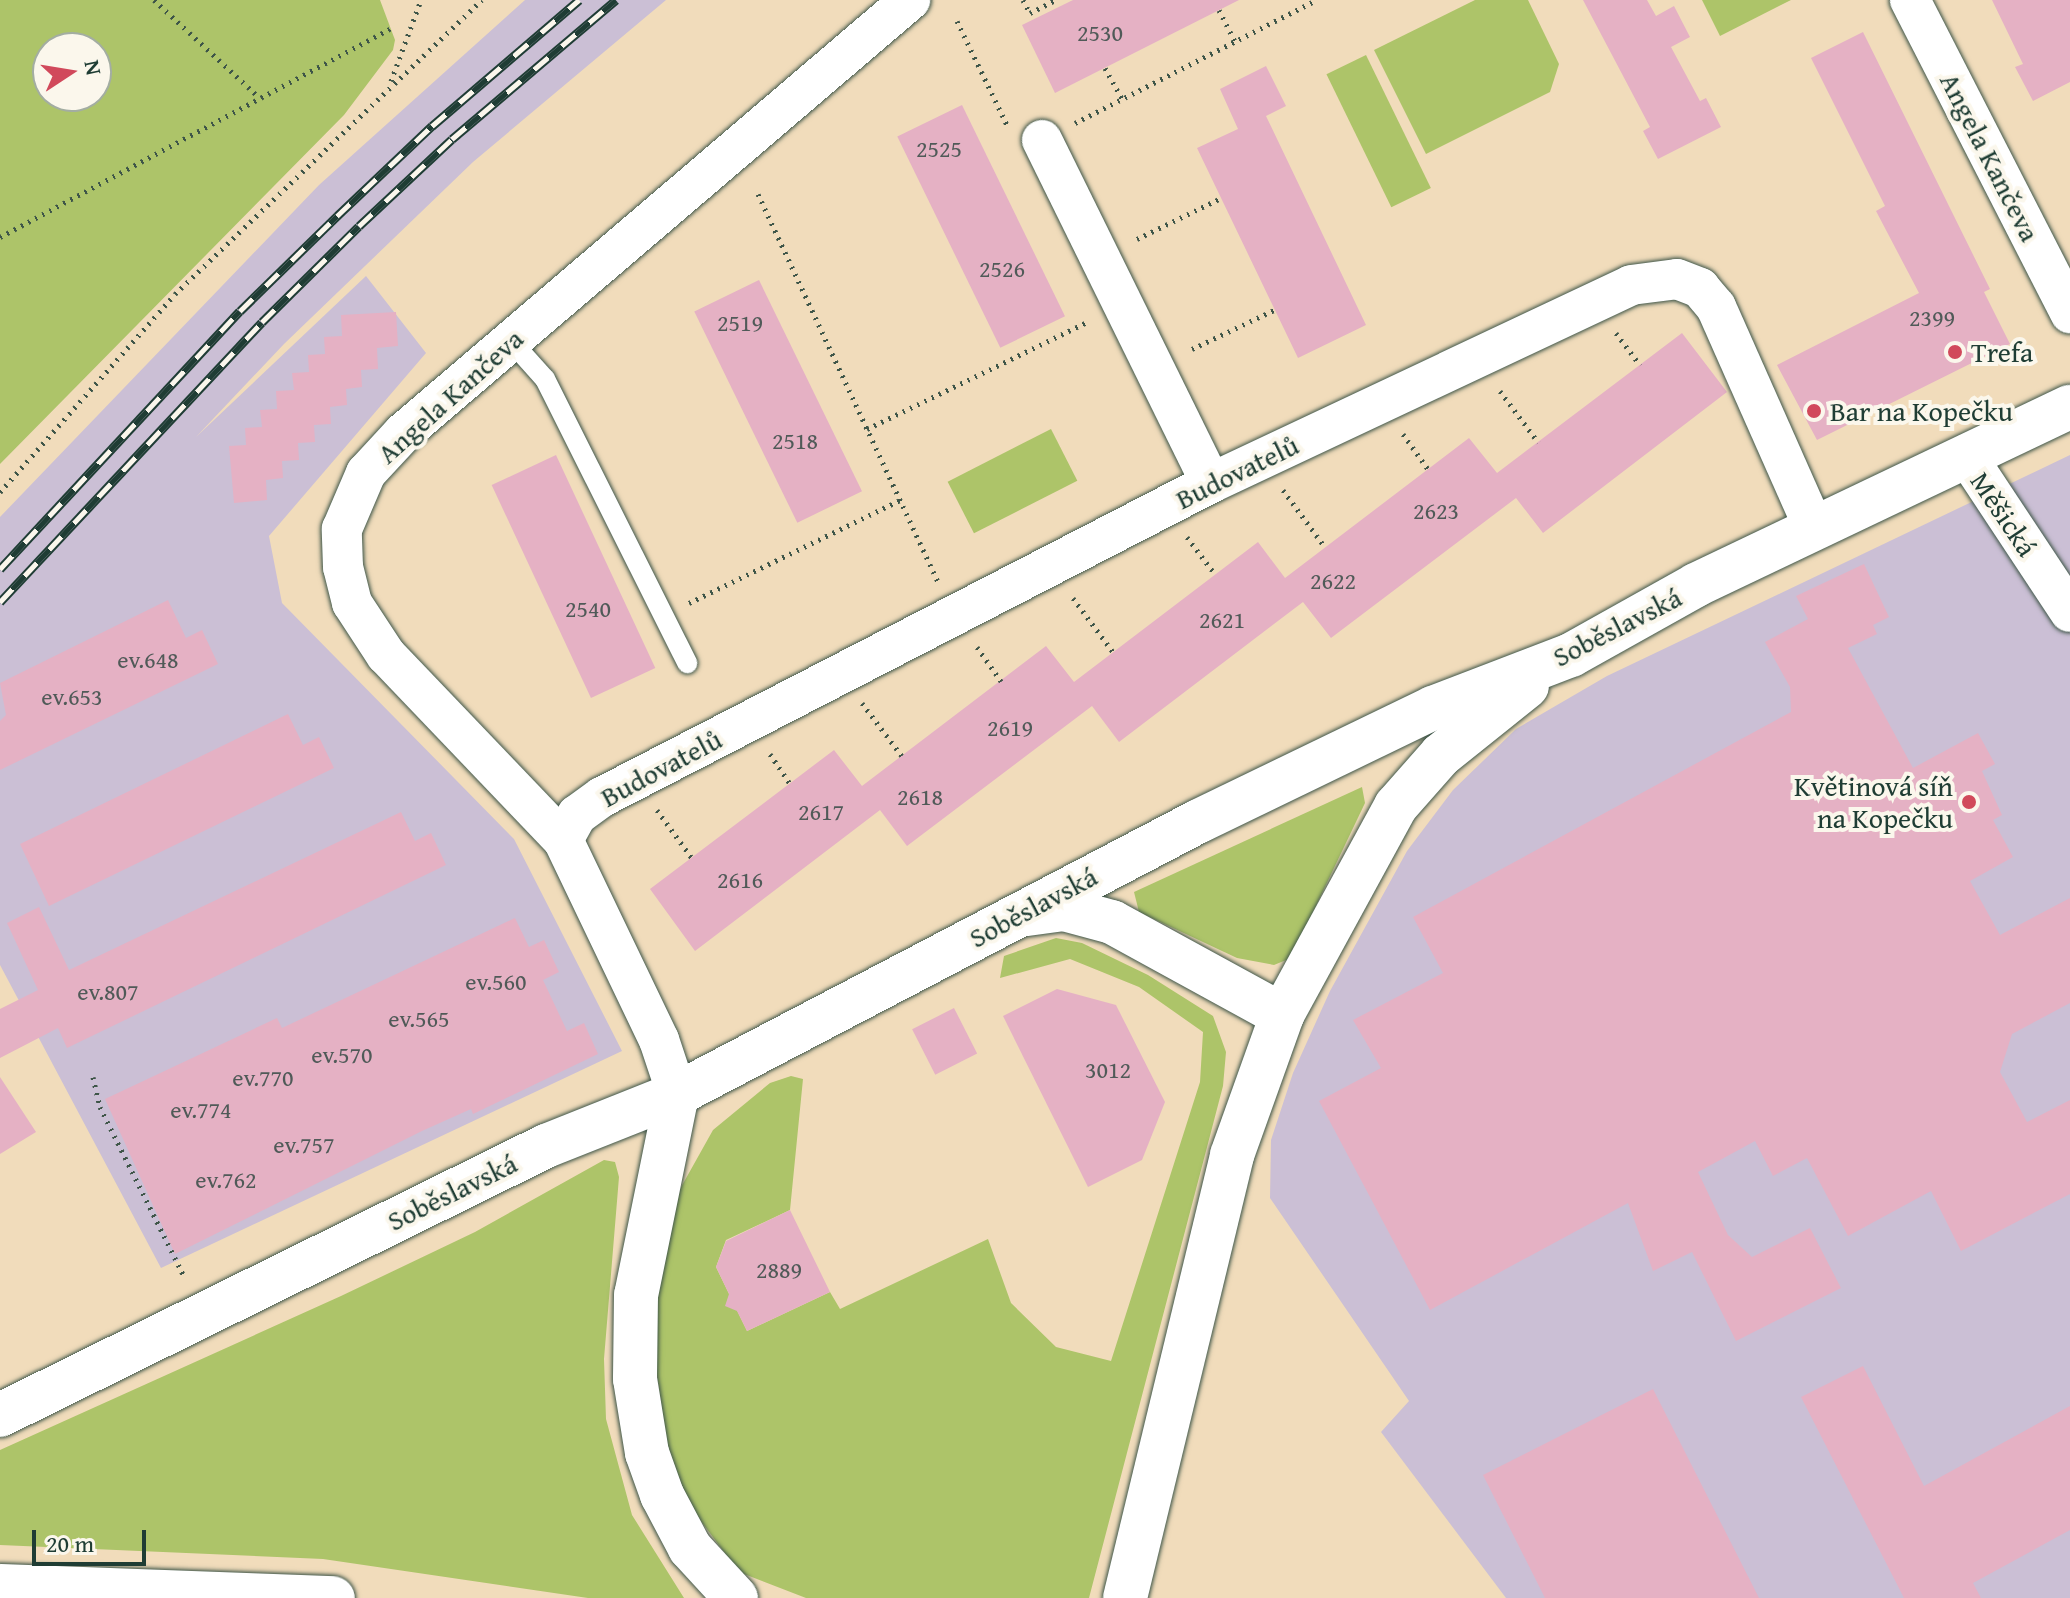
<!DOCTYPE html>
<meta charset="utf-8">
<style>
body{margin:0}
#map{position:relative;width:2070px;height:1598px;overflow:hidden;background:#f1dcbb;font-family:"Gentium Book Plus",serif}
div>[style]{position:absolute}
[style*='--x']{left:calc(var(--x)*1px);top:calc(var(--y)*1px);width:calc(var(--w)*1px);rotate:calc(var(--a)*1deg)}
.industrial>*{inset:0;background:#cbbfd5}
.green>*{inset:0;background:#adc469;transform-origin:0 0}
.building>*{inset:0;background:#e5b1c4;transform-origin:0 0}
.path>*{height:5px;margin-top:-2.5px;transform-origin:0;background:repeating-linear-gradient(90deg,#3e5548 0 2px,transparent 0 8px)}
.roads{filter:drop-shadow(0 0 2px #3e5548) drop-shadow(0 0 2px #3e5548)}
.lane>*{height:20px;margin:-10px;padding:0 10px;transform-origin:10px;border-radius:10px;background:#fff}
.street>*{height:40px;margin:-20px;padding:0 20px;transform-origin:20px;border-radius:20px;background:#fff}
.secondary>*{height:44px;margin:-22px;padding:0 22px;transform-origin:22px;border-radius:22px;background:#fff}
.rail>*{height:9px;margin-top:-4.5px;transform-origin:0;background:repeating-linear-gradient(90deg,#fbf7ec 0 18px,#1f3d34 0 36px);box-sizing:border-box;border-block:2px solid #1f3d34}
.dots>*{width:22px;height:22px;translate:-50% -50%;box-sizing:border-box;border:4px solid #fbf7ec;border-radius:50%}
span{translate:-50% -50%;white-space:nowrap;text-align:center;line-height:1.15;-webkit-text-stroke:8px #fbf7ec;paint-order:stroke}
.number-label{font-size:24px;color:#505a58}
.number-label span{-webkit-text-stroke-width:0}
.street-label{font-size:28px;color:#1f3d34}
.poi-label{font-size:28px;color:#1f3d34}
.left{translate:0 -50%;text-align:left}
.right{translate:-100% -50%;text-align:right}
.north{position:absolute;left:32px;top:32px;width:80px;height:80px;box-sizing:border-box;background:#fbf7ec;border:2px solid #a3ada2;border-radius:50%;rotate:78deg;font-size:22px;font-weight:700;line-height:32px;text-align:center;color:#1f3d34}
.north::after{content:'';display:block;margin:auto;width:28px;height:36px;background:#d1495b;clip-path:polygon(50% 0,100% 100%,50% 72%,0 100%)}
.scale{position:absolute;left:32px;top:1530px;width:114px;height:36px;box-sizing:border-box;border:4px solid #1f3d34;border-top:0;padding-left:10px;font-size:24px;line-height:28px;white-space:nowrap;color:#1f3d34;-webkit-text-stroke:6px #fbf7ec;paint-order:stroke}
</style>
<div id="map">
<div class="industrial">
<i style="clip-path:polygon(525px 0,666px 0,473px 162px,284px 344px,196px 437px,366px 276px,426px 353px,269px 536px,282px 603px,514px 839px,622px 1051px,161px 1268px,0 965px,0 517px,319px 185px)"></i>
<i style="clip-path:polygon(2070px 455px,2070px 1598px,1506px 1598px,1381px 1432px,1409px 1401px,1270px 1198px,1271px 1140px,1293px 1073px,1330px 991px,1407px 851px,1453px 790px,1516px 729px,1607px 676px)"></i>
</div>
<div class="green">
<i style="clip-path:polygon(evenodd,0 0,380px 0,395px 40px,393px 50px,344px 115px,0 464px,0 0,48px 48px,96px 48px,96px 96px,48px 96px,48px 48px)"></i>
<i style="clip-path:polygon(1475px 0,1528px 0,1559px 64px,1550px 92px,1426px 154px,1374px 50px)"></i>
<i style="clip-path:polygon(1702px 0,1791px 0,1720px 36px)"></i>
<i style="left:1366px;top:55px;width:148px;height:44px;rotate:64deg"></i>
<i style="left:1051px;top:429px;width:58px;height:116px;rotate:63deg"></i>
<i style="clip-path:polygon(1362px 787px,1365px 803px,1291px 958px,1274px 965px,1237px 958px,1139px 912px,1134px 892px)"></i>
<i style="clip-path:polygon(1056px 938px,1082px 943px,1148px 975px,1213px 1016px,1226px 1052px,1223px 1086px,1089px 1598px,806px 1598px,739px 1572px,686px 1501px,666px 1440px,651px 1329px,680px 1189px,713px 1130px,770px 1083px,791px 1076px,803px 1079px,790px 1210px,726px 1240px,716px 1267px,747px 1331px,830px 1292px,840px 1309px,988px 1239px,1011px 1303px,1056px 1347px,1111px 1361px,1200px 1082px,1203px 1032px,1139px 987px,1070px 959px,1000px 978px,1004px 956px)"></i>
<i style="clip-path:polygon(604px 1160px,615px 1162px,619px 1177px,604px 1359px,606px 1419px,632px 1515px,684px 1598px,588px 1598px,323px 1559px,0 1545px,0 1450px,341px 1296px,475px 1232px)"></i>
</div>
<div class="building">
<i style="clip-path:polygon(1073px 0,1239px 0,1055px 93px,1022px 25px)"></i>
<i style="clip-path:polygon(1583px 0,1647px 0,1656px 16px,1674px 6px,1690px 37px,1671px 47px,1700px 101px,1706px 98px,1721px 127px,1658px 159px,1643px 131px,1650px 127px)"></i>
<i style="clip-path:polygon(1992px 0,2070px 0,2070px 82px,2033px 101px,2015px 67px,2023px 64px)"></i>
<i style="clip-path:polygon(1863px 32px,1990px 289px,1984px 292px,2010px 344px,1817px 440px,1777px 365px,1919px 293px,1876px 211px,1885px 206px,1811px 58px)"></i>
<i style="clip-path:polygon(1266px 66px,1286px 106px,1266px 116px,1366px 325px,1298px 358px,1197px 148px,1238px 129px,1220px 89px)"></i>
<i style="left:962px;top:105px;width:235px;height:72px;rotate:64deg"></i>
<i style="left:759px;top:280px;width:235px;height:72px;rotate:64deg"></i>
<i style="clip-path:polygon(396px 312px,398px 346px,377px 348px,378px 369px,361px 370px,362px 387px,346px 389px,347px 405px,330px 407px,331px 424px,314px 425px,315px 442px,298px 443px,299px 460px,282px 461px,283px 478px,266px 480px,267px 500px,234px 503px,229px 446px,246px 445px,245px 428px,262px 427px,260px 410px,277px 409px,276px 391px,294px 390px,292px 373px,309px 372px,308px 355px,325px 354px,324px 337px,342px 336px,341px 315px)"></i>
<i style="clip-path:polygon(1682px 333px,1727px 392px,1543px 533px,1516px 498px,1331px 638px,1303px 602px,1119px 742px,1092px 706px,907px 846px,880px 810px,695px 951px,650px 889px,834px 750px,862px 786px,1046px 646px,1074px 682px,1258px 542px,1285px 578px,1469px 438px,1497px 473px)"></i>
<i style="left:556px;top:455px;width:235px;height:71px;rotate:65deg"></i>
<i style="clip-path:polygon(1864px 564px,1889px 617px,1873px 625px,1877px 634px,1848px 648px,1913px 768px,1978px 733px,1995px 764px,1982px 771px,2002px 815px,1993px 820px,2013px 857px,1970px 881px,2000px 935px,2070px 898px,2070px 1003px,2012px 1034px,2000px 1072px,2027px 1122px,2070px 1100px,2070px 1194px,1961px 1251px,1931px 1191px,1848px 1236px,1807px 1158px,1773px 1176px,1755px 1141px,1698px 1172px,1728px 1235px,1752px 1257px,1810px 1228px,1841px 1288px,1736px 1341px,1692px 1252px,1653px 1271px,1628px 1203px,1430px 1310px,1319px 1101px,1381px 1068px,1353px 1020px,1443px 973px,1413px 917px,1791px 712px,1790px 687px,1765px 642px,1808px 619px,1796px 596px)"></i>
<i style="clip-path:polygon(168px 600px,186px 638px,202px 630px,218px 664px,0 770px,0 721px,6px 715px,0 683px)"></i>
<i style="clip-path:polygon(288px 714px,303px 745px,319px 737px,334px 768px,49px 906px,20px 844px)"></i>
<i style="clip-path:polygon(401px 812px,415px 841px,431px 833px,446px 865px,67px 1048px,58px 1028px,0 1058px,0 1009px,38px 990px,7px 923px,39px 907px,69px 970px)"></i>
<i style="clip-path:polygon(515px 918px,529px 947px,544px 940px,559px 972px,543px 980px,567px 1031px,584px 1023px,598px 1054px,473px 1114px,471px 1109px,422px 1131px,175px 1254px,105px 1099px,277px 1018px,282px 1028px)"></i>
<i style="clip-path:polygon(1057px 989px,1116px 1005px,1165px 1102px,1142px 1160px,1088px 1187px,1003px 1016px)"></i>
<i style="left:954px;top:1008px;width:51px;height:47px;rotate:63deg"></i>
<i style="clip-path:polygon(0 1077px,36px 1132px,0 1154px)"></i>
<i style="clip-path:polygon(790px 1210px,830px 1292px,747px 1331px,737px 1311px,725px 1306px,729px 1294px,716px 1267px,726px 1241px)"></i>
<i style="clip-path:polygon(1863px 1366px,1924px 1486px,2070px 1406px,2070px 1530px,1973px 1583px,1981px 1598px,1904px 1598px,1801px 1397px)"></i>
<i style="clip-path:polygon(1653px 1389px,1759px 1598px,1545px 1598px,1483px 1475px)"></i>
</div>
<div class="path">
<i style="--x:154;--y:0;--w:144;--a:42.8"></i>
<i style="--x:1023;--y:0;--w:15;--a:62"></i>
<i style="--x:1030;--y:13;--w:29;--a:-27"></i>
<i style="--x:1219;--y:10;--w:36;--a:63"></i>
<i style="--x:957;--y:21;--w:115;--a:64.3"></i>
<i style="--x:1105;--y:68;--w:35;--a:61"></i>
<i style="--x:391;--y:81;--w:86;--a:-69.7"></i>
<i style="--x:1075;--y:123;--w:271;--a:-27"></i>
<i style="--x:758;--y:194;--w:428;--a:65.1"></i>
<i style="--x:0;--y:237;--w:443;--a:-28.1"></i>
<i style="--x:1137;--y:239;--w:93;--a:-26"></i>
<i style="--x:1616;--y:333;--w:40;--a:53"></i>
<i style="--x:1192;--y:349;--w:91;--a:-25.4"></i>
<i style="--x:1500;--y:391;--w:64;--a:53.3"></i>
<i style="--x:867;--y:429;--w:247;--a:-25.9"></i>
<i style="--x:1403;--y:434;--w:43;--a:54.5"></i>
<i style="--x:1283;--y:490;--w:71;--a:53.6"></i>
<i style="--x:0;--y:492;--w:264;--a:-48.5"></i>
<i style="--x:175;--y:294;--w:425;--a:-43.8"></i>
<i style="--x:1187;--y:537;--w:46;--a:52.9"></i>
<i style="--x:1073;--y:598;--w:67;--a:53.5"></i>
<i style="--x:689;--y:603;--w:235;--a:-26"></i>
<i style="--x:977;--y:647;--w:42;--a:54.8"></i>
<i style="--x:862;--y:703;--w:66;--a:53"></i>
<i style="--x:770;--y:754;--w:36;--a:56"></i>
<i style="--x:657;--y:810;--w:59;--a:53.9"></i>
<i style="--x:93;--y:1077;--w:31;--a:77"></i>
<i style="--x:100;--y:1107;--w:189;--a:63.6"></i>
</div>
<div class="roads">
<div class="lane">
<i style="--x:511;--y:341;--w:51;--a:48.2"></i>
<i style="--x:545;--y:379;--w:318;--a:63.4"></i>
</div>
<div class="street">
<i style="--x:1910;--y:0;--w:352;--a:62.9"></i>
<i style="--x:1042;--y:140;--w:382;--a:63.8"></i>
<i style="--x:1966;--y:455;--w:188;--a:56.5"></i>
<i style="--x:563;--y:840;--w:29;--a:-61"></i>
<i style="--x:577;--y:815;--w:31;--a:-36"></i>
<i style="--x:602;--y:797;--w:685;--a:-27.28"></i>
<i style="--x:1211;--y:483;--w:464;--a:-25.2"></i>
<i style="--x:1631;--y:285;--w:46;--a:-7.4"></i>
<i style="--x:1677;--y:279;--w:25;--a:21"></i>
<i style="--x:1700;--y:288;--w:25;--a:50"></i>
<i style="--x:1716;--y:307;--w:242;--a:66.1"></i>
<i style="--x:677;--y:1094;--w:57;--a:-108.4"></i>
<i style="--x:659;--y:1040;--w:222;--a:-115.6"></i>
<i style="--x:563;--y:840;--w:256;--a:-133.7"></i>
<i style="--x:386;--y:655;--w:62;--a:-123.2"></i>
<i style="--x:352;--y:603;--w:37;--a:-104"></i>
<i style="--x:343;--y:567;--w:38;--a:-92"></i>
<i style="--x:342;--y:529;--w:61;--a:-66.8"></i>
<i style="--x:366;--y:473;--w:54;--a:-47.2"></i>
<i style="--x:403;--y:433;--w:667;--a:-40.5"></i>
</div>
<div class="secondary">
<i style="--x:1027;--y:914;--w:37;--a:-8"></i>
<i style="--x:1064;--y:909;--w:50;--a:15.2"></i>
<i style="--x:1112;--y:922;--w:194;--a:28.7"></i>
<i style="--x:677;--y:1094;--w:205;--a:101.5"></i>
<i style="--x:636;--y:1295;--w:84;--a:90.7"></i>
<i style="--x:635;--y:1379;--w:75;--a:80.8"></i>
<i style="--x:647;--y:1453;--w:45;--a:70.3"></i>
<i style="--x:662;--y:1495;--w:60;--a:62.2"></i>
<i style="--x:690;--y:1548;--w:68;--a:47.4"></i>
<i style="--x:0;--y:1415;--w:609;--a:-26.23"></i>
<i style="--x:546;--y:1146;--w:141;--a:-21.7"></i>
<i style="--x:677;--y:1094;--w:589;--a:-27.61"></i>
<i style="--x:1199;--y:821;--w:260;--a:-25.8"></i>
<i style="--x:1433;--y:708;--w:148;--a:-21"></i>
<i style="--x:1571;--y:655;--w:143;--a:-29.2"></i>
<i style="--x:1696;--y:585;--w:414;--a:-25.5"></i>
<i style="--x:0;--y:1586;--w:333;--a:2.1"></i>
<i style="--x:1125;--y:1598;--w:456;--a:-76.4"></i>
<i style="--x:1232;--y:1155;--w:149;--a:-70.3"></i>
<i style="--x:1282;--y:1015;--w:238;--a:-61.4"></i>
<i style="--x:1396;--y:806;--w:68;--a:-48.6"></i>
<i style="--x:1441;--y:755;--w:110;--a:-38.7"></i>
</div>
</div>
<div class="rail">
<i style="--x:0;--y:569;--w:352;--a:-47.1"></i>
<i style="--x:240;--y:311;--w:136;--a:-44.4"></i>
<i style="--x:337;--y:216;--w:131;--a:-43.5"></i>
<i style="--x:432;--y:126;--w:194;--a:-40.6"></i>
<i style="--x:0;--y:602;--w:383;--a:-46.9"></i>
<i style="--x:262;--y:322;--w:136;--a:-44.7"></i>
<i style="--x:359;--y:226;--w:127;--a:-43.1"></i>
<i style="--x:452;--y:139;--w:215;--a:-40.3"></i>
</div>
<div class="dots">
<i style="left:1955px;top:352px;background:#d1495b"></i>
<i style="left:1814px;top:411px;background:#d1495b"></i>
<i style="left:1969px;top:802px;background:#d1495b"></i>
</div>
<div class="number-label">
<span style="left:1100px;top:33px">2530</span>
<span style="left:939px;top:149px">2525</span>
<span style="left:1002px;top:269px">2526</span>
<span style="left:1932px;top:318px">2399</span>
<span style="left:740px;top:323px">2519</span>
<span style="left:795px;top:441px">2518</span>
<span style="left:1436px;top:511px">2623</span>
<span style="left:1333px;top:581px">2622</span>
<span style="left:588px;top:609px">2540</span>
<span style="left:1222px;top:620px">2621</span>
<span style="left:148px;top:660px">ev.648</span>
<span style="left:72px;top:697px">ev.653</span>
<span style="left:1010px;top:728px">2619</span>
<span style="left:920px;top:797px">2618</span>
<span style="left:821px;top:812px">2617</span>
<span style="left:740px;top:880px">2616</span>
<span style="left:496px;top:982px">ev.560</span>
<span style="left:108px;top:992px">ev.807</span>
<span style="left:419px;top:1019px">ev.565</span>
<span style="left:342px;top:1055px">ev.570</span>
<span style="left:1108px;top:1070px">3012</span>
<span style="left:263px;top:1078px">ev.770</span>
<span style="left:201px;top:1110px">ev.774</span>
<span style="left:304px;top:1145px">ev.757</span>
<span style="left:226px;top:1180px">ev.762</span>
<span style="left:779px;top:1270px">2889</span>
</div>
<div class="street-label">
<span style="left:1990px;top:157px;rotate:63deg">Angela Kančeva</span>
<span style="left:450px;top:396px;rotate:-42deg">Angela Kančeva</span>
<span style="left:1237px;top:472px;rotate:-26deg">Budovatelů</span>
<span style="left:2004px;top:514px;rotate:56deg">Měšická</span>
<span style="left:1617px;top:627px;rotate:-27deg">Soběslavská</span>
<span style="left:661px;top:768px;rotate:-28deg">Budovatelů</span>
<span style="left:1033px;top:907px;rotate:-28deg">Soběslavská</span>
<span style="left:452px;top:1192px;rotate:-26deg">Soběslavská</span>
</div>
<div class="poi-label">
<span class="left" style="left:1971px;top:352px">Trefa</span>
<span class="left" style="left:1830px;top:411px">Bar na Kopečku</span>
<span class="right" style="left:1953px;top:802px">Květinová síň<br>na Kopečku</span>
</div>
<div class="north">N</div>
<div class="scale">20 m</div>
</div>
